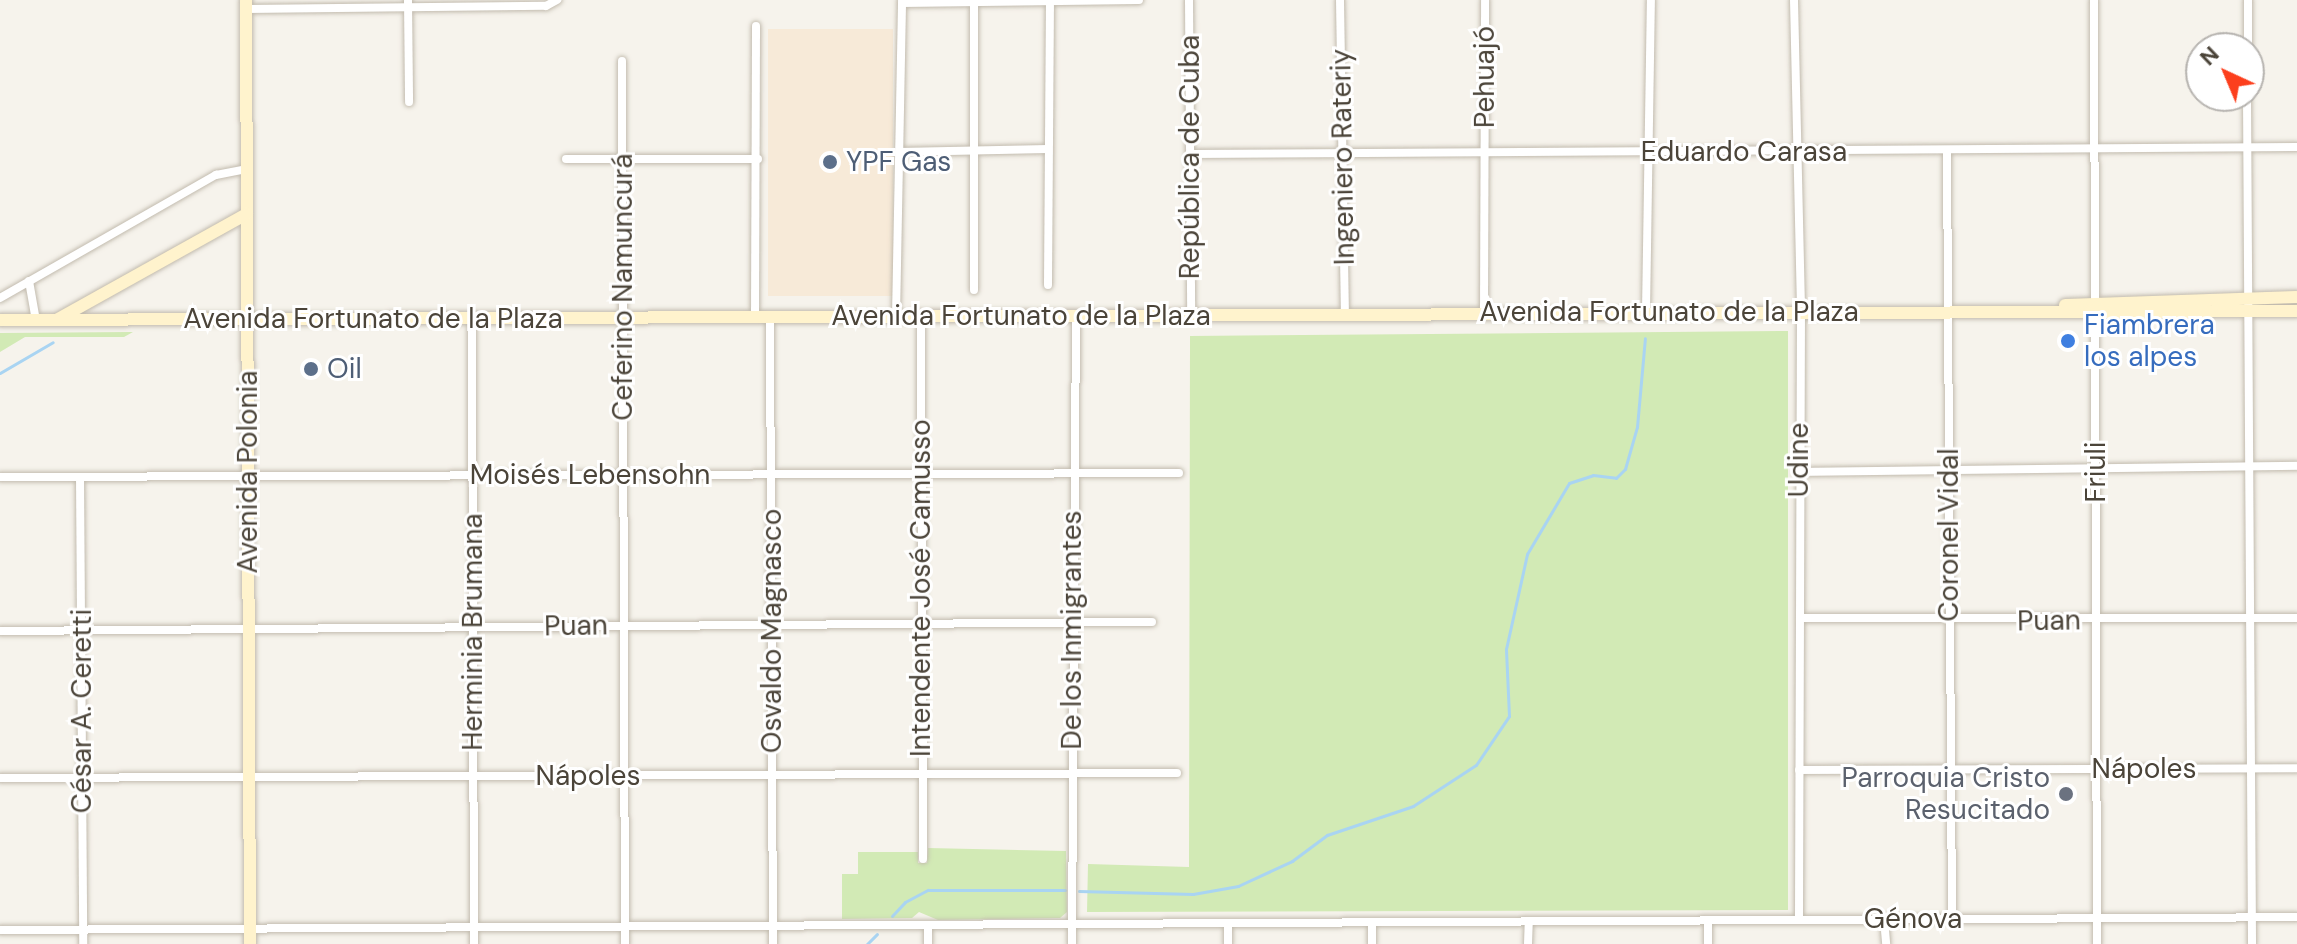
<!DOCTYPE html>
<meta charset="utf-8">
<style>
body{margin:0}
#map{position:relative;width:2297px;height:944px;overflow:hidden;background:#f6f3ec;font-family:"DM Sans",sans-serif}
div>[style]{position:absolute}
[style*='--x']{left:calc(var(--x)*1px);top:calc(var(--y)*1px);width:calc(var(--w)*1px);rotate:calc(var(--a)*1deg)}
.commercial>*{inset:0;background:#f7ead8;transform-origin:0 0}
.green>*{inset:0;background:#d2eab5}
.stream>*{height:3px;margin:-1.5px;padding:0 1.5px;transform-origin:1.5px;border-radius:1.5px;background:#a9d4f2}
.roads{filter:drop-shadow(0 0 2px #c2bbae) drop-shadow(0 0 2px #c2bbae)}
.street>*{height:8px;margin:-4px;padding:0 4px;transform-origin:4px;border-radius:4px;background:#fff}
.secondary>*{height:12px;margin:-6px;padding:0 6px;transform-origin:6px;border-radius:6px;background:#fff3cd}
.dots>*{width:22px;height:22px;translate:-50% -50%;box-sizing:border-box;border:4px solid #fff;border-radius:50%}
span{translate:-50% -50%;white-space:nowrap;text-align:center;line-height:1.15;-webkit-text-stroke:6px #fff;paint-order:stroke}
.street-label{font-size:28px;color:#4b4439}
.service-label{font-size:28px;color:#4e5e75}
.left{translate:0 -50%;text-align:left}
.shop-label{font-size:28px;color:#366cbe}
.worship-label{font-size:28px;color:#5b616d}
.right{translate:-100% -50%;text-align:right}
.north{position:absolute;left:2185px;top:32px;width:80px;height:80px;box-sizing:border-box;background:#fff;border:2px solid #b7b4b0;border-radius:50%;rotate:316deg;font-size:22px;font-weight:700;line-height:32px;text-align:center;color:#4b4439}
.north::after{content:'';display:block;margin:auto;width:28px;height:36px;background:#fc3f1d;clip-path:polygon(50% 0,100% 100%,50% 72%,0 100%)}
</style>
<div id="map">
<div class="commercial">
<i style="left:768px;top:29px;width:125px;height:267px"></i>
</div>
<div class="green">
<i style="clip-path:polygon(1788px 331px,1788px 910px,1087px 912px,1088px 864px,1189px 867px,1190px 336px)"></i>
<i style="clip-path:polygon(133px 332px,124px 337px,25px 337px,0 352px,0 333px)"></i>
<i style="clip-path:polygon(928px 848px,1066px 851px,1067px 912px,1060px 918px,938px 920px,919px 912px,912px 918px,842px 919px,842px 874px,858px 874px,858px 852px,918px 852px,918px 863px,927px 863px)"></i>
</div>
<div class="stream">
<i style="--x:0;--y:373;--w:61;--a:-30.3"></i>
<i style="--x:1079;--y:891;--w:114;--a:1.5"></i>
<i style="--x:1193;--y:894;--w:46;--a:-10.1"></i>
<i style="--x:1238;--y:886;--w:60;--a:-24.8"></i>
<i style="--x:1292;--y:861;--w:44;--a:-36.6"></i>
<i style="--x:1327;--y:835;--w:91;--a:-18.6"></i>
<i style="--x:1413;--y:806;--w:75;--a:-33.1"></i>
<i style="--x:1476;--y:765;--w:59;--a:-56"></i>
<i style="--x:1509;--y:716;--w:67;--a:-92.6"></i>
<i style="--x:1506;--y:649;--w:97;--a:-77.5"></i>
<i style="--x:1527;--y:554;--w:82;--a:-59.4"></i>
<i style="--x:1569;--y:483;--w:25;--a:-18"></i>
<i style="--x:1593;--y:475;--w:23;--a:7"></i>
<i style="--x:1616;--y:478;--w:13;--a:-45"></i>
<i style="--x:1625;--y:469;--w:44;--a:-74.1"></i>
<i style="--x:1637;--y:427;--w:89;--a:-84.9"></i>
<i style="--x:892;--y:916;--w:19;--a:-47"></i>
<i style="--x:905;--y:902;--w:26;--a:-28"></i>
<i style="--x:928;--y:890;--w:137;--a:0"></i>
<i style="--x:867;--y:944;--w:14;--a:-45"></i>
</div>
<div class="roads">
<div class="street">
<i style="--x:408;--y:0;--w:102;--a:89.4"></i>
<i style="--x:1189;--y:0;--w:315;--a:89.6"></i>
<i style="--x:1340;--y:0;--w:314;--a:89.1"></i>
<i style="--x:1794;--y:0;--w:312;--a:88.7"></i>
<i style="--x:1801;--y:312;--w:608;--a:90.19"></i>
<i style="--x:2094;--y:0;--w:944;--a:89.82"></i>
<i style="--x:902;--y:3;--w:237;--a:-0.7"></i>
<i style="--x:246;--y:9;--w:300;--a:-0.6"></i>
<i style="--x:546;--y:6;--w:13;--a:-29"></i>
<i style="--x:2248;--y:48;--w:48;--a:-90"></i>
<i style="--x:622;--y:61;--w:883;--a:89.81"></i>
<i style="--x:2247;--y:96;--w:848;--a:89.66"></i>
<i style="--x:1947;--y:150;--w:769;--a:89.63"></i>
<i style="--x:899;--y:152;--w:149;--a:-1.2"></i>
<i style="--x:1190;--y:154;--w:1107;--a:-0.36"></i>
<i style="--x:566;--y:159;--w:192;--a:0"></i>
<i style="--x:29;--y:281;--w:40;--a:80"></i>
<i style="--x:1048;--y:285;--w:281;--a:-89.6"></i>
<i style="--x:974;--y:290;--w:286;--a:-90"></i>
<i style="--x:0;--y:298;--w:249;--a:-29.7"></i>
<i style="--x:216;--y:175;--w:32;--a:-11"></i>
<i style="--x:1646;--y:312;--w:312;--a:-89.1"></i>
<i style="--x:1484;--y:313;--w:313;--a:-89.8"></i>
<i style="--x:921;--y:316;--w:543;--a:89.79"></i>
<i style="--x:755;--y:317;--w:291;--a:-89.8"></i>
<i style="--x:770;--y:317;--w:627;--a:89.73"></i>
<i style="--x:896;--y:317;--w:317;--a:-88.9"></i>
<i style="--x:472;--y:319;--w:625;--a:89.82"></i>
<i style="--x:1798;--y:472;--w:499;--a:-0.7"></i>
<i style="--x:0;--y:477;--w:1179;--a:-0.19"></i>
<i style="--x:80;--y:477;--w:467;--a:89.6"></i>
<i style="--x:1801;--y:618;--w:496;--a:0"></i>
<i style="--x:0;--y:631;--w:1152;--a:-0.45"></i>
<i style="--x:1799;--y:770;--w:498;--a:-0.2"></i>
<i style="--x:0;--y:778;--w:1177;--a:-0.24"></i>
<i style="--x:1884;--y:919;--w:25;--a:85"></i>
<i style="--x:1708;--y:920;--w:24;--a:90"></i>
<i style="--x:1372;--y:922;--w:22;--a:90"></i>
<i style="--x:1228;--y:923;--w:21;--a:90"></i>
<i style="--x:0;--y:930;--w:2297;--a:-0.32"></i>
<i style="--x:928;--y:944;--w:19;--a:-90"></i>
<i style="--x:1072;--y:944;--w:629;--a:-89.64"></i>
<i style="--x:1528;--y:944;--w:23;--a:-88"></i>
</div>
<div class="secondary">
<i style="--x:246;--y:0;--w:944;--a:89.76"></i>
<i style="--x:2065;--y:305;--w:232;--a:-2"></i>
<i style="--x:58;--y:319;--w:216;--a:-29.1"></i>
<i style="--x:0;--y:320;--w:2297;--a:-0.22"></i>
</div>
</div>
<div class="dots">
<i style="left:830px;top:162px;background:#5c6f8a"></i>
<i style="left:2068px;top:341px;background:#3f7fe0"></i>
<i style="left:311px;top:369px;background:#5c6f8a"></i>
<i style="left:2066px;top:794px;background:#6b7280"></i>
</div>
<div class="street-label">
<span style="left:1485px;top:77px;rotate:-90deg">Pehuajó</span>
<span style="left:1744px;top:152px">Eduardo Carasa</span>
<span style="left:1190px;top:157px;rotate:-90deg">República de Cuba</span>
<span style="left:1343px;top:157px;rotate:-91deg">Ingeniero Rateriy</span>
<span style="left:623px;top:287px;rotate:-90deg">Ceferino Namuncurá</span>
<span style="left:1669px;top:312px">Avenida Fortunato de la Plaza</span>
<span style="left:1021px;top:316px">Avenida Fortunato de la Plaza</span>
<span style="left:373px;top:319px">Avenida Fortunato de la Plaza</span>
<span style="left:1799px;top:460px;rotate:-90deg">Udine</span>
<span style="left:248px;top:472px;rotate:-90deg">Avenida Polonia</span>
<span style="left:2096px;top:472px;rotate:-90deg">Friuli</span>
<span style="left:590px;top:475px">Moisés Lebensohn</span>
<span style="left:1949px;top:535px;rotate:-90deg">Coronel Vidal</span>
<span style="left:921px;top:588px;rotate:-90deg">Intendente José Camusso</span>
<span style="left:2049px;top:621px;rotate:-1deg">Puan</span>
<span style="left:576px;top:626px;rotate:-1deg">Puan</span>
<span style="left:1072px;top:630px;rotate:-90deg">De los Inmigrantes</span>
<span style="left:772px;top:631px;rotate:-90deg">Osvaldo Magnasco</span>
<span style="left:473px;top:632px;rotate:-90deg">Herminia Brumana</span>
<span style="left:82px;top:711px;rotate:-90deg">César A. Ceretti</span>
<span style="left:2144px;top:769px">Nápoles</span>
<span style="left:588px;top:776px">Nápoles</span>
<span style="left:1913px;top:919px">Génova</span>
</div>
<div class="service-label">
<span class="left" style="left:846px;top:162px">YPF Gas</span>
<span class="left" style="left:327px;top:369px">Oil</span>
</div>
<div class="shop-label">
<span class="left" style="left:2084px;top:341px">Fiambrera<br>los alpes</span>
</div>
<div class="worship-label">
<span class="right" style="left:2050px;top:794px">Parroquia Cristo<br>Resucitado</span>
</div>
<div class="north">N</div>
</div>
